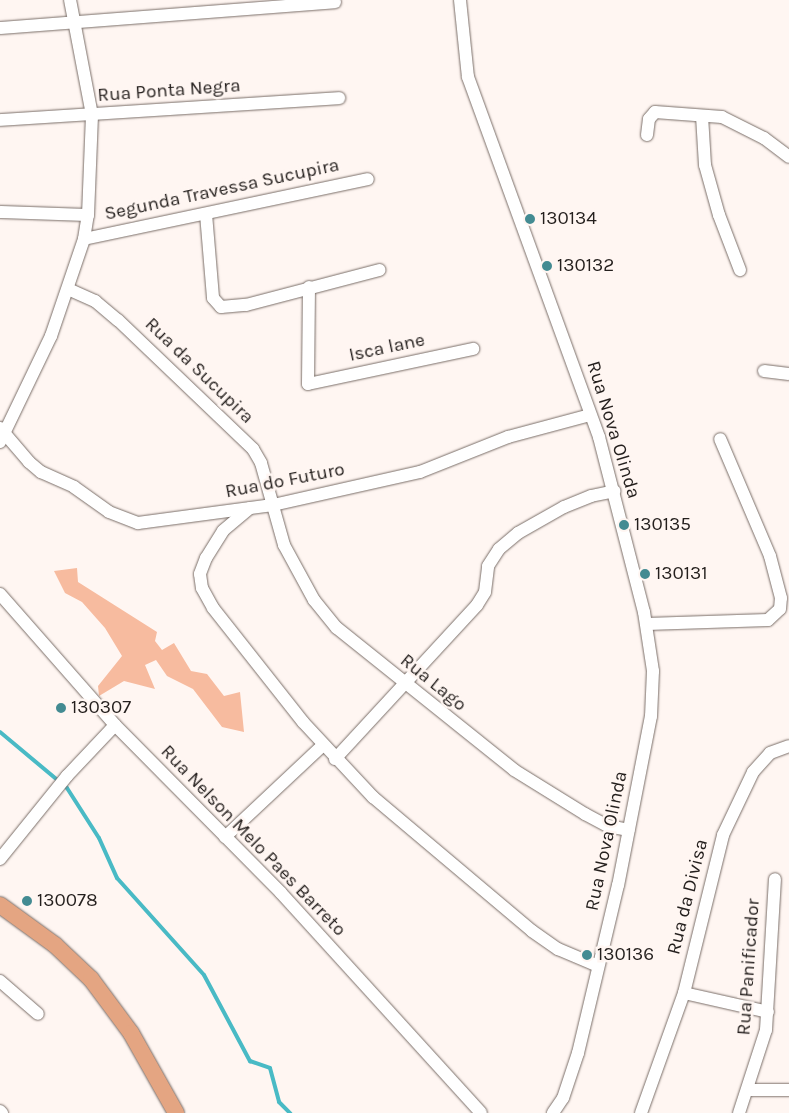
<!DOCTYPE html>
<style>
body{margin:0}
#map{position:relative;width:789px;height:1113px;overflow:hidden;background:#fff6f2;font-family:Karla,sans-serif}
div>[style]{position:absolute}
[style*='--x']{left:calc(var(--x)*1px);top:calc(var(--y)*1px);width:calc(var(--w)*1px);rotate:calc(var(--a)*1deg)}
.green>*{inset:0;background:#f7bb9f}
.stream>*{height:4px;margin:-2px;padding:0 2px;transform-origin:2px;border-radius:2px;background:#49bac5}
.roads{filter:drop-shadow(0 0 1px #7a6e68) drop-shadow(0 0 1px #7a6e68)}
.minor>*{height:12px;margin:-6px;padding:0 6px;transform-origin:6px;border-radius:6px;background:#fff}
.major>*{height:16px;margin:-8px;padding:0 8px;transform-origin:8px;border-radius:8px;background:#e4a582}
.dots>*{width:14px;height:14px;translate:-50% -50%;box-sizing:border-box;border:2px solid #fff6f2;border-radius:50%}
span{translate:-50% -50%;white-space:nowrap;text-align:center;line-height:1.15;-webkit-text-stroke:5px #fff6f2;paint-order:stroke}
.street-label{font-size:19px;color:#241f1d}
.poi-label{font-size:19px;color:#241f1d}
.left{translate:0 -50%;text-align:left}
</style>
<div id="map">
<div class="green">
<i style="clip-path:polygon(77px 568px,78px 582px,157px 632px,155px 641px,162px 650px,174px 643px,191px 671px,207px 674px,224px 696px,240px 692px,244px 732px,222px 727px,193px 689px,167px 676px,156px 660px,145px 665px,155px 689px,124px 681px,99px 696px,98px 686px,122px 656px,105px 628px,82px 602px,65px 593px,54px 571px)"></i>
</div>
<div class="stream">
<i style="--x:0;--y:732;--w:87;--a:39.9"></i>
<i style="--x:67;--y:788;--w:59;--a:57.4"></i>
<i style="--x:99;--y:838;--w:44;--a:65.8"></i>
<i style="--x:117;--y:878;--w:130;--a:48.1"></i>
<i style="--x:204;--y:975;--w:98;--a:61.9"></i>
<i style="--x:250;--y:1061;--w:21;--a:19"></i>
<i style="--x:270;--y:1068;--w:35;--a:75"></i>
<i style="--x:279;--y:1102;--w:16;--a:45"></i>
</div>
<div class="roads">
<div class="minor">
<i style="--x:460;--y:0;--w:77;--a:84.1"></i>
<i style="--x:468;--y:77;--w:383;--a:70"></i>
<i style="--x:599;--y:437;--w:181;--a:75.6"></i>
<i style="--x:644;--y:612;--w:60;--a:81.3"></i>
<i style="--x:653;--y:671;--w:45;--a:92.5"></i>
<i style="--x:651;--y:716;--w:172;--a:101"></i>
<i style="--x:618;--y:885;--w:173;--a:103.4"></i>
<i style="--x:578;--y:1053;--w:47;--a:108.4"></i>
<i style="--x:563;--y:1098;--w:18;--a:124"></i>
<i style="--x:0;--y:28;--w:336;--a:-4.4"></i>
<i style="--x:702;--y:116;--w:49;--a:86.5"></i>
<i style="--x:705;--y:165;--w:52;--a:74.4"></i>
<i style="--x:719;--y:215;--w:59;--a:69.1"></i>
<i style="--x:0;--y:120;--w:340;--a:-3.7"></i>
<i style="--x:647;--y:135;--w:16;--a:-83"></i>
<i style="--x:649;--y:119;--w:9;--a:-49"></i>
<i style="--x:655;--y:112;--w:67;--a:4.3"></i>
<i style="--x:722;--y:117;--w:47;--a:26.6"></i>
<i style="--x:764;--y:138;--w:31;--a:37"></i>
<i style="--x:0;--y:212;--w:88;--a:2"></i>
<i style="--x:206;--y:214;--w:84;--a:85.2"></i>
<i style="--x:213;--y:298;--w:12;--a:48"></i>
<i style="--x:221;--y:307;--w:25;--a:-5"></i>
<i style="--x:246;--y:305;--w:138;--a:-14.7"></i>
<i style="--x:84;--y:239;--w:290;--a:-11.9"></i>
<i style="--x:309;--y:287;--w:97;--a:90.6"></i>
<i style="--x:308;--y:384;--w:169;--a:-12"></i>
<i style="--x:68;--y:289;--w:30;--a:24"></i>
<i style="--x:95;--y:301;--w:30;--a:40"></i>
<i style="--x:118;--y:320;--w:187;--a:43.7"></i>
<i style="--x:253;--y:449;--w:16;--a:60"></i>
<i style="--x:261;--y:463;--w:85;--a:74.3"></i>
<i style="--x:284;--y:545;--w:63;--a:61.4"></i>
<i style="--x:314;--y:600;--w:36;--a:51"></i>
<i style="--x:337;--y:628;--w:227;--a:38.7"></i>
<i style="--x:514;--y:770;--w:84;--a:31.8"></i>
<i style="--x:585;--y:814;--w:26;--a:28"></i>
<i style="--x:608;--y:826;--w:21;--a:11"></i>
<i style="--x:764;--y:371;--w:25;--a:7"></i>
<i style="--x:0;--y:428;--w:45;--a:49.5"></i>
<i style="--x:29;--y:462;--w:16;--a:40"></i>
<i style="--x:41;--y:472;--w:36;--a:24"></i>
<i style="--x:74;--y:487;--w:43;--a:35.5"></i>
<i style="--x:109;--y:512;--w:31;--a:21"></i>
<i style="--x:138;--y:523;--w:136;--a:-7.6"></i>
<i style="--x:273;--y:505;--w:151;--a:-12.7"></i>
<i style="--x:420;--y:472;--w:95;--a:-21.7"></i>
<i style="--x:508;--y:437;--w:85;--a:-15"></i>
<i style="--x:0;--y:442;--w:118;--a:-64.3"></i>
<i style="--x:51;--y:336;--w:102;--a:-71.2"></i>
<i style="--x:84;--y:239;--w:24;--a:-81"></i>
<i style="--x:88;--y:215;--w:100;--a:-87.7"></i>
<i style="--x:92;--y:115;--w:117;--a:-100.8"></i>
<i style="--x:250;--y:508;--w:35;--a:140"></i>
<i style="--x:223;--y:531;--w:32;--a:122"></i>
<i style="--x:206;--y:558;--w:17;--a:111"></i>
<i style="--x:200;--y:574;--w:14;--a:82"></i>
<i style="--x:202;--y:588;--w:23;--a:61"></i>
<i style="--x:213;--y:608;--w:145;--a:51.7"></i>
<i style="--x:303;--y:722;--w:103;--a:47"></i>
<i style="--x:373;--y:797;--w:208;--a:40.1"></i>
<i style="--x:532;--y:931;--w:32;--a:35"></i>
<i style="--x:558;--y:949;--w:43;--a:23"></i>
<i style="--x:0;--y:594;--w:174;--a:48.7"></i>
<i style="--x:115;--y:725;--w:236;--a:45.3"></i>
<i style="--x:281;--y:893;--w:297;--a:47.7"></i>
<i style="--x:647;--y:624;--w:121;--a:-1.9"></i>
<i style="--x:768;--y:620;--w:16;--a:-43"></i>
<i style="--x:780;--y:609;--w:11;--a:-85"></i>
<i style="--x:781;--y:598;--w:43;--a:-104.7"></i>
<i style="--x:770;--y:556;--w:127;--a:-113.1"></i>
<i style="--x:335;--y:759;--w:209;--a:-47.3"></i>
<i style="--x:477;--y:605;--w:15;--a:-58"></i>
<i style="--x:485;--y:592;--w:26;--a:-83"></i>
<i style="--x:488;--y:566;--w:20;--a:-57"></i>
<i style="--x:499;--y:549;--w:25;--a:-40"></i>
<i style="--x:518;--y:533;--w:53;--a:-29.5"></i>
<i style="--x:564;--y:507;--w:29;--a:-22"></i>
<i style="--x:591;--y:496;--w:24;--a:-12"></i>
<i style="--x:225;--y:837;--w:134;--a:-43.2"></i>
<i style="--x:0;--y:859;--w:107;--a:-51.1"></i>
<i style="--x:67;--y:776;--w:70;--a:-46.7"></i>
<i style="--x:0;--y:981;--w:50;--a:41"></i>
<i style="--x:684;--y:993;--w:86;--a:12.7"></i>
<i style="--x:747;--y:1090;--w:42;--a:0"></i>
<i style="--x:0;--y:1111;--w:3;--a:45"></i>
<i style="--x:641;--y:1113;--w:127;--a:-70.3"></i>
<i style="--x:684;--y:993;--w:163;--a:-76.1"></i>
<i style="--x:723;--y:835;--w:70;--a:-64.5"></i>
<i style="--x:753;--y:772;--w:25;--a:-48"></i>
<i style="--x:770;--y:753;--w:20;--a:-20"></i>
<i style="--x:739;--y:1113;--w:87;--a:-72"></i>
<i style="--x:766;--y:1030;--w:151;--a:-86.6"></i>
</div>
<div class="major">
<i style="--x:0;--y:905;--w:68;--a:36"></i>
<i style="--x:55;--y:945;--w:50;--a:43.4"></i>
<i style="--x:91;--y:979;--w:67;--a:53.5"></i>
<i style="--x:131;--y:1033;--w:92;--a:60.6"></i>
</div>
</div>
<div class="dots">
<i style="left:530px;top:219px;background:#438b92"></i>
<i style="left:547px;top:266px;background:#438b92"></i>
<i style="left:624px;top:525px;background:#438b92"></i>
<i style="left:645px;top:574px;background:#438b92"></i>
<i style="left:61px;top:708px;background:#438b92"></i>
<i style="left:27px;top:901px;background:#438b92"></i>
<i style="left:587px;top:955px;background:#438b92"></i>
</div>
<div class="street-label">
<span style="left:169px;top:91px;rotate:-4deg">Rua Ponta Negra</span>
<span style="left:222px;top:190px;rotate:-12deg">Segunda Travessa Sucupira</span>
<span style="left:387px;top:348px;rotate:-12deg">Isca lane</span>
<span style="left:199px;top:371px;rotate:44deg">Rua da Sucupira</span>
<span style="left:613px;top:430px;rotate:73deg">Rua Nova Olinda</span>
<span style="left:285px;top:481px;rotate:-11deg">Rua do Futuro</span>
<span style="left:433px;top:683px;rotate:39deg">Rua Lago</span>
<span style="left:253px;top:841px;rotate:46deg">Rua Nelson Melo Paes Barreto</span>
<span style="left:607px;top:841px;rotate:-78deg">Rua Nova Olinda</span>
<span style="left:688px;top:897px;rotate:-76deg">Rua da Divisa</span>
<span style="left:749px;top:967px;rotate:-86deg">Rua Panificador</span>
</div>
<div class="poi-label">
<span class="left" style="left:540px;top:219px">130134</span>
<span class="left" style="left:557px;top:266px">130132</span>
<span class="left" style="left:634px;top:525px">130135</span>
<span class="left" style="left:655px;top:574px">130131</span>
<span class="left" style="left:71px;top:708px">130307</span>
<span class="left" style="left:37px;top:901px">130078</span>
<span class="left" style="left:597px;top:955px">130136</span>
</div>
</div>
